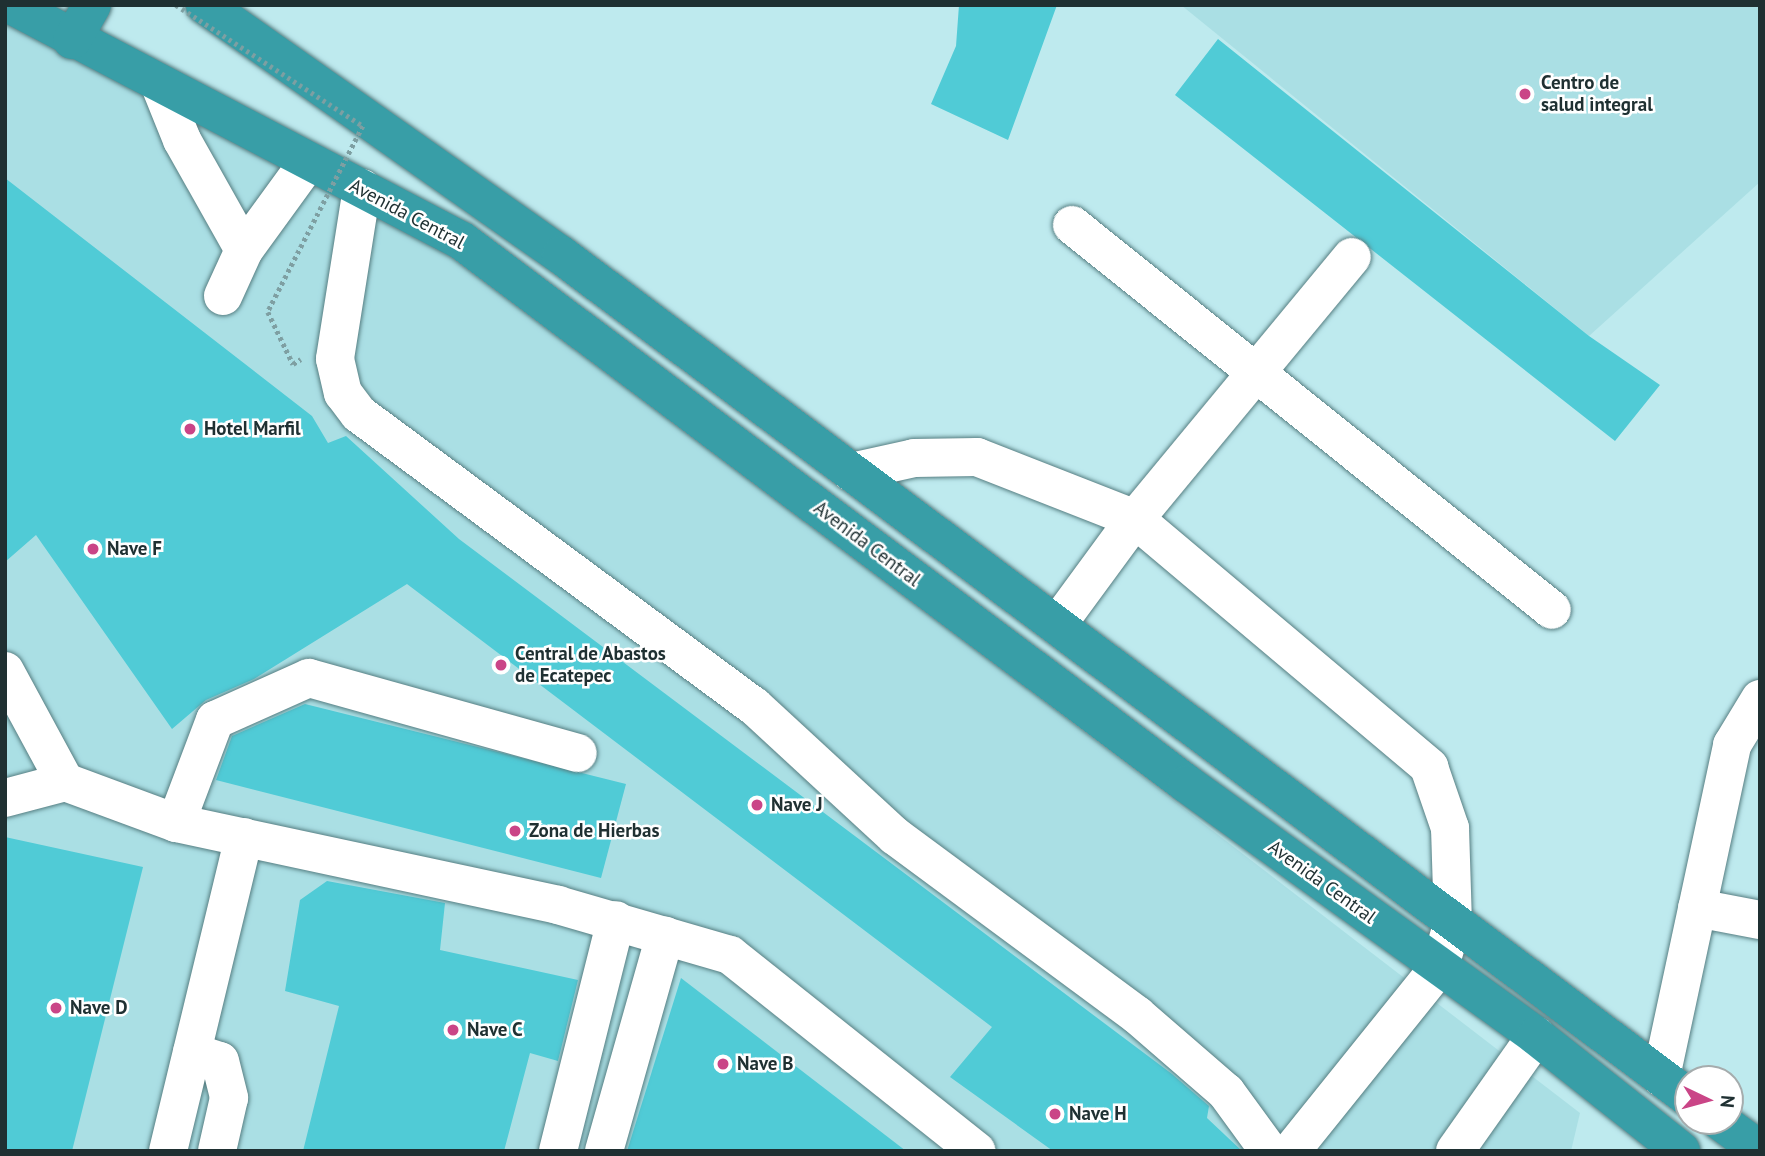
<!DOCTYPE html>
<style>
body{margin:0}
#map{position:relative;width:1765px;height:1156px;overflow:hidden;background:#beeaee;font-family:"PT Sans",sans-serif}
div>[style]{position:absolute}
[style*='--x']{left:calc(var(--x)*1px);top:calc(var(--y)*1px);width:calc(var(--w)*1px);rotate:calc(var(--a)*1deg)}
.built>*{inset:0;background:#aadfe4}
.building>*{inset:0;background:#50cbd6}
.path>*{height:4.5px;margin-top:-2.25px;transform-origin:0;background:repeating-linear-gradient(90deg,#7e9fa2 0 3.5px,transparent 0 7px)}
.roads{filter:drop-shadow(0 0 2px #567e82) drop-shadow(0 0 2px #567e82)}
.minor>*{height:38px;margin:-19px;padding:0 19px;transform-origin:19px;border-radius:19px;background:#fff}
.highway>*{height:38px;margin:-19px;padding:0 19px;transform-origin:19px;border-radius:19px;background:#389ea7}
.path-bridge>*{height:4.5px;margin-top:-2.25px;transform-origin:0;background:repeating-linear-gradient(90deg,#7e9fa2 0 3.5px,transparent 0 7px)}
.dots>*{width:19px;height:19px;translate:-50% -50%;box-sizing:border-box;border:4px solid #fff;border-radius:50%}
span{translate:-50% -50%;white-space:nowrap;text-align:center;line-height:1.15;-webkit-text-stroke:5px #fff;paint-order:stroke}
.poi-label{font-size:19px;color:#1f3032;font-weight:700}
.left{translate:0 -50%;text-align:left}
.street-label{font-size:19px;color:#1f3032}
.frame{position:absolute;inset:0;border:7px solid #1f3032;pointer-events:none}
.north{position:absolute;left:1674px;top:1065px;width:70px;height:70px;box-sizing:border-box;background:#fff;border:2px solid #a5acad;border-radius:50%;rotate:95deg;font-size:19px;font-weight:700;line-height:28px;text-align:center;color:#1f3032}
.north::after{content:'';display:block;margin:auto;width:24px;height:32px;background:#ca4587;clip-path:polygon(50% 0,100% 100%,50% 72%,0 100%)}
</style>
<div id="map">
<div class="built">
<i style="clip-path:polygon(5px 5px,413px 216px,1580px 1113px,1571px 1151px,5px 1151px)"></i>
<i style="clip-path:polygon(1181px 5px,1760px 5px,1760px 182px,1589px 336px)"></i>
</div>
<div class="building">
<i style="clip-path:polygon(959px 5px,1057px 5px,1008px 140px,931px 104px,956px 46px)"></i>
<i style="clip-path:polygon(1218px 39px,1589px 336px,1660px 385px,1615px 441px,1175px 95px)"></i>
<i style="clip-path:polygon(5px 178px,312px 416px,328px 443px,346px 436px,459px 539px,1172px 1074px,1209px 1106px,1207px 1118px,1242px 1151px,1053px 1151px,950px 1077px,992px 1027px,407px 584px,254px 679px,206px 700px,172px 729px,36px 535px,5px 562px)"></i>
<i style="clip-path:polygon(305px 704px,626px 784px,601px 878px,216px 780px,232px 736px)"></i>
<i style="clip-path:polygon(5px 837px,143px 867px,72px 1151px,5px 1151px)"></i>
<i style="clip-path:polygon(327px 881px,445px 903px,440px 950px,578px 980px,558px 1061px,530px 1053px,504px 1151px,303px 1151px,339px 1006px,285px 991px,300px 900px)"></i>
<i style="clip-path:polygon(681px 978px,906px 1151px,627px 1151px)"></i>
</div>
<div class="path">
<i style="--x:268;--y:312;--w:58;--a:64.3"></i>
<i style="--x:293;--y:364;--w:9;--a:-32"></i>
</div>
<div class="roads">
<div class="minor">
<i style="--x:161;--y:88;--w:56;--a:68"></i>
<i style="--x:182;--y:140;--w:126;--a:60.6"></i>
<i style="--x:362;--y:188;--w:173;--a:99"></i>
<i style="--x:335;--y:359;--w:35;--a:77"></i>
<i style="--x:343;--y:393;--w:26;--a:53"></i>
<i style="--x:359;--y:414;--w:491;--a:36.5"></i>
<i style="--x:754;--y:706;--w:192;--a:42.7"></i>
<i style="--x:895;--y:836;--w:301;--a:36.5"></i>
<i style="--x:1137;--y:1015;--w:118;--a:40.9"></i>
<i style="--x:1226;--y:1092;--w:73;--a:53.9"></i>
<i style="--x:1072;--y:225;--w:615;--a:38.73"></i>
<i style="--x:223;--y:296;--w:51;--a:-65.5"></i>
<i style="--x:244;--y:250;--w:109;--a:-54"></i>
<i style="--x:851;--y:472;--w:65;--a:-12.5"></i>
<i style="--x:914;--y:458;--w:63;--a:-0.9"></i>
<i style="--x:977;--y:457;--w:170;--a:21.4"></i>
<i style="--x:1135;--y:519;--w:385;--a:40.1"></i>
<i style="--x:1429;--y:767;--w:65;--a:71"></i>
<i style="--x:1450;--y:828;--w:94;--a:88.2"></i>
<i style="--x:1453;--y:922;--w:46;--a:106.5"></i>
<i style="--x:1440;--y:966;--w:238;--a:128.8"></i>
<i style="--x:1057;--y:625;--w:132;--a:-53.7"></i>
<i style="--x:1135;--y:519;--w:340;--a:-50.4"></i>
<i style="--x:5;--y:671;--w:126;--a:61.6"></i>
<i style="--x:5;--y:798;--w:62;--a:-14.9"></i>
<i style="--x:65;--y:782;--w:118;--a:20.3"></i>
<i style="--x:176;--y:823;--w:391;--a:12.1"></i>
<i style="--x:558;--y:905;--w:179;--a:16.2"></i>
<i style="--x:730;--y:955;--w:315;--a:38.5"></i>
<i style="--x:176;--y:823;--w:110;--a:-69.3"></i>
<i style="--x:215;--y:720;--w:103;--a:-24.1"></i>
<i style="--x:309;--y:678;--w:279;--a:15.6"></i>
<i style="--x:1697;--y:908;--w:64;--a:10.8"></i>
<i style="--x:192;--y:1052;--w:29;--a:18"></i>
<i style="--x:220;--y:1061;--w:38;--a:76"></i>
<i style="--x:229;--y:1098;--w:54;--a:102.8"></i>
<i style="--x:1661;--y:1077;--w:340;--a:-77.9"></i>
<i style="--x:1732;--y:745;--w:54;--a:-58.7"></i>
<i style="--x:168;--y:1151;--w:323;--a:-76.4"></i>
<i style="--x:558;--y:1151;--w:238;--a:-75.9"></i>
<i style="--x:604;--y:1151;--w:224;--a:-74.2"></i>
<i style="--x:1455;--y:1151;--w:141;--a:-54.8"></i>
</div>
<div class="highway">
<i style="--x:11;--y:5;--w:509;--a:27.62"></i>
<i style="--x:462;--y:241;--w:906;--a:36.83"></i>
<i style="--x:1187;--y:784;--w:430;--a:35.8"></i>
<i style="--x:1536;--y:1036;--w:185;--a:38.4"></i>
<i style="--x:205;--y:5;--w:435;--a:35.1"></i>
<i style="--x:561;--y:255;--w:1407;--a:36.76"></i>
<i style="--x:72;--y:40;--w:40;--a:-60.3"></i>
<i style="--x:1720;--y:1121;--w:49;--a:35.9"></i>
</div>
</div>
<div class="path-bridge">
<i style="--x:176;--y:5;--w:223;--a:32.9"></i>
<i style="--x:363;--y:126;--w:209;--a:117.1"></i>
</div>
<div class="dots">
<i style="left:1525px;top:94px;background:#ca4587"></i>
<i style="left:190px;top:429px;background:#ca4587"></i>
<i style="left:93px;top:549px;background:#ca4587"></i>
<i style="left:501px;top:665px;background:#ca4587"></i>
<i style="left:757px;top:805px;background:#ca4587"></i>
<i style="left:515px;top:831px;background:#ca4587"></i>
<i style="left:56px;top:1008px;background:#ca4587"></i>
<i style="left:453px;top:1030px;background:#ca4587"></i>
<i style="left:723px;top:1064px;background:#ca4587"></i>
<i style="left:1055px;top:1114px;background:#ca4587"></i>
</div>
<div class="poi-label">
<span class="left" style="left:1541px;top:94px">Centro de<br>salud integral</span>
<span class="left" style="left:204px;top:429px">Hotel Marfil</span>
<span class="left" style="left:107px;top:549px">Nave F</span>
<span class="left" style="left:515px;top:665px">Central de Abastos<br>de Ecatepec</span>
<span class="left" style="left:771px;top:805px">Nave J</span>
<span class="left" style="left:529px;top:831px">Zona de Hierbas</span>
<span class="left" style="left:70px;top:1008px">Nave D</span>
<span class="left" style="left:467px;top:1030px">Nave C</span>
<span class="left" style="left:737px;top:1064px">Nave B</span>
<span class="left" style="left:1069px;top:1114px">Nave H</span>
</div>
<div class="street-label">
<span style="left:407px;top:214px;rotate:28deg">Avenida Central</span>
<span style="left:867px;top:544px;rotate:37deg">Avenida Central</span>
<span style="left:1322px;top:882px;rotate:36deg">Avenida Central</span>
</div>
<div class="frame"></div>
<div class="north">N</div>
</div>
